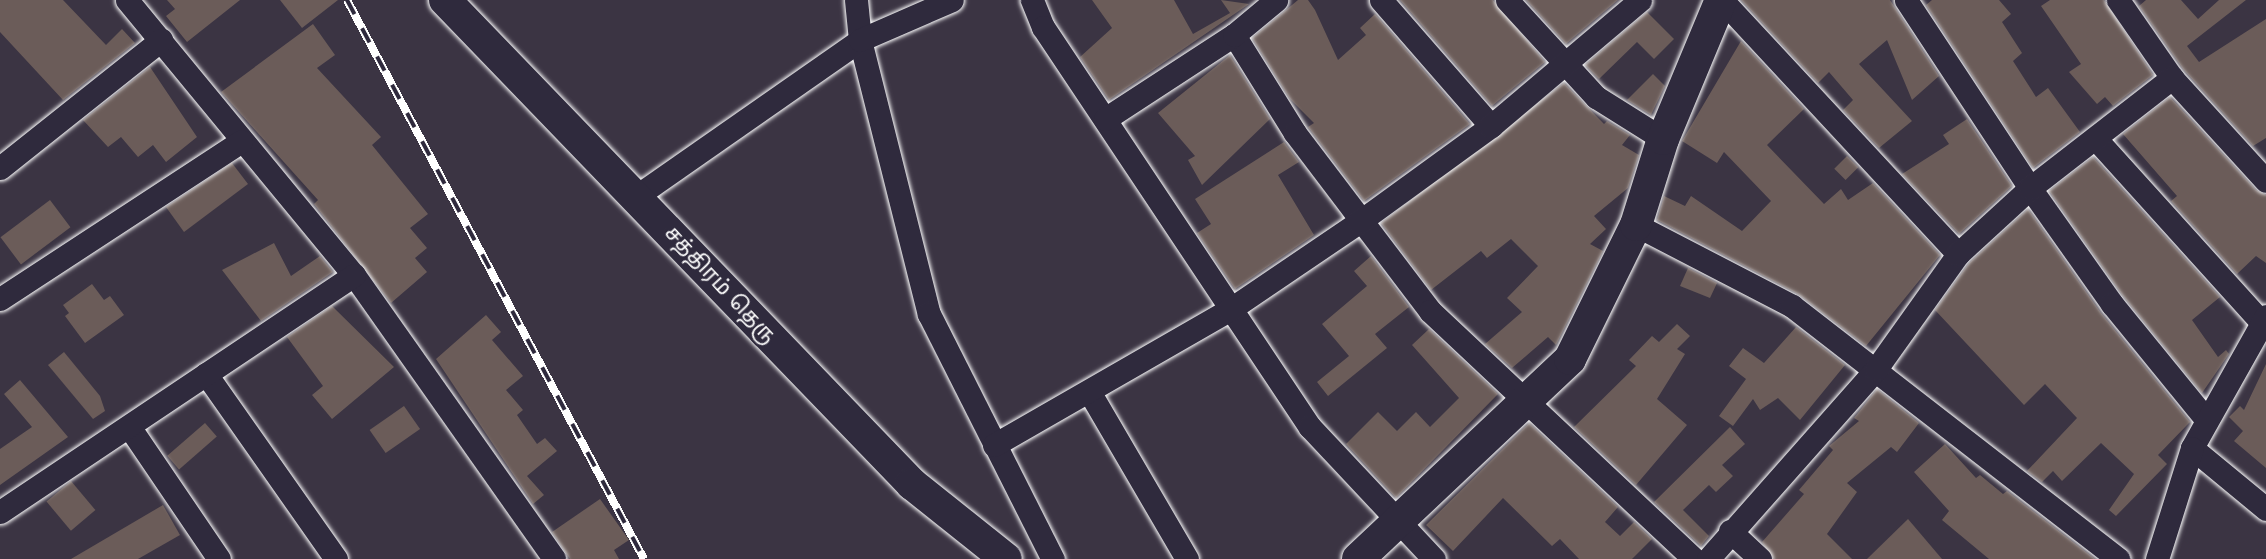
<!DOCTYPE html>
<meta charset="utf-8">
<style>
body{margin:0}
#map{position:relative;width:2266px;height:559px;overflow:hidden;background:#3b3443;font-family:"Playpen Sans","Noto Sans Tamil",sans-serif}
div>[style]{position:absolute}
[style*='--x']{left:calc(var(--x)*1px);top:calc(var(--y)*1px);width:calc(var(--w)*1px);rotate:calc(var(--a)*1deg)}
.building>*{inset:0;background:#6b5c59;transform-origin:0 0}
.roads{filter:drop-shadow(0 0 2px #fff) drop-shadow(0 0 2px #fff)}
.street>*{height:23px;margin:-11.5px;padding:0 11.5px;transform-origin:11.5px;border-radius:11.5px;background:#2f2a3d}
.secondary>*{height:32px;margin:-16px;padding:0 16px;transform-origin:16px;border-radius:16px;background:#2f2a3d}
.rail>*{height:8px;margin-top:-4px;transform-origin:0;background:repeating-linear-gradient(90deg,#2f2a3d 0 16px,#fff 0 32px);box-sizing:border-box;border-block:2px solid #fff}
span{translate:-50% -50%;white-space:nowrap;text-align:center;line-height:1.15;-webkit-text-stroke:5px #2f2a3d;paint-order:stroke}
.street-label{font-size:21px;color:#fff}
</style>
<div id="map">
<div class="building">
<i style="clip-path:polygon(0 0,63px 0,106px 45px,122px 29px,135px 43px,63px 100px,0 32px)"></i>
<i style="clip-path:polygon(167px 0,240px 0,187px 42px,166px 16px,175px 9px)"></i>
<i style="clip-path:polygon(280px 0,338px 0,302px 28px)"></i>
<i style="clip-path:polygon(1092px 0,1174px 0,1193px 34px,1230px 13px,1221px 0,1249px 4px,1109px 100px,1080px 57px,1112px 28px)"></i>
<i style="clip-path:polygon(1298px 0,1308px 0,1315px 10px,1338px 60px,1366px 35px,1360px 28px,1375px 14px,1470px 124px,1364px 201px,1308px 127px,1314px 123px,1290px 99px,1252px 38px)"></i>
<i style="clip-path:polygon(1400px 0,1493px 0,1545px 62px,1492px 106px)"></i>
<i style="clip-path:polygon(1526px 0,1618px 0,1566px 44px)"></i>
<i style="clip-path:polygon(1741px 0,1890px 0,1939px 76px,1912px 100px,1887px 40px,1859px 64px,1912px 121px,1879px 148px,1843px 110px,1853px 100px,1829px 72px,1818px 83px)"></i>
<i style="clip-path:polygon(1932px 0,1999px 0,2011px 14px,2002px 22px,2022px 53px,2013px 61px,2036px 97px,2048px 88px,2080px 132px,2033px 168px,1926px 5px)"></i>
<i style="clip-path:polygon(2050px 0,2104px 0,2153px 75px,2113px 106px,2105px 97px,2097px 104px,2069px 72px,2081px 64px,2041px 6px)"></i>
<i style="clip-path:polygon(2146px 0,2181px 0,2198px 19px,2219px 0,2246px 0,2187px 46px,2199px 62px,2266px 19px,2266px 138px,2253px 146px,2183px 69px,2139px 6px)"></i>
<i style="clip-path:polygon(1647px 12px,1674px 39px,1654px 59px,1637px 42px,1599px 79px,1585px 65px)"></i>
<i style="clip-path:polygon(313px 24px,335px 55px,317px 68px,381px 137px,372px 145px,428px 214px,410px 228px,427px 248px,415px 258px,427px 272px,391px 303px,314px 204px,318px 200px,221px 92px)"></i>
<i style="clip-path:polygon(1741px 41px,1804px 109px,1767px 145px,1824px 204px,1841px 189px,1848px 200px,1873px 183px,1940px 255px,1866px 346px,1798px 294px,1657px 220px,1664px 196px,1685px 206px,1691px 196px,1742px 231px,1771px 201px,1724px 152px,1717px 163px,1682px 141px)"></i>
<i style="clip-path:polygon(1230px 55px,1270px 119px,1202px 185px,1188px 160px,1195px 156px,1158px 113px)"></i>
<i style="clip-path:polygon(150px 67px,197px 137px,166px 162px,153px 145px,138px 157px,121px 137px,108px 147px,83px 120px)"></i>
<i style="clip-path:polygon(1653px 74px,1665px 86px,1651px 115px,1627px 100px)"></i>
<i style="clip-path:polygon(1564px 83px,1604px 124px,1607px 121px,1630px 135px,1622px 145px,1639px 155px,1628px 188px,1594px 216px,1606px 229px,1590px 244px,1603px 251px,1556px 345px,1548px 337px,1512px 368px,1485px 344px,1522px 312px,1507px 298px,1538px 266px,1511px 239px,1487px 258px,1481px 251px,1431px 290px,1381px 223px)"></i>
<i style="clip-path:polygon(2170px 97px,2256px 190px,2266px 195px,2266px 263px,2256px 256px,2237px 274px,2171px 201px,2177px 196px,2123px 134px)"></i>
<i style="clip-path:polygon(1967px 119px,2012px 186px,1959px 234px,1902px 174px,1949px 144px,1943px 135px)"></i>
<i style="clip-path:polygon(1284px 142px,1299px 162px,1278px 175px,1314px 235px,1235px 289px,1197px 233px,1211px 224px,1195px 199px)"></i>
<i style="left:1847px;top:156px;width:16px;height:18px;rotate:45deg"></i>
<i style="clip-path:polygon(2093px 157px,2220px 297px,2192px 320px,2218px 357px,2226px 350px,2229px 354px,2202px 393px,2123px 296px,2049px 191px)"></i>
<i style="clip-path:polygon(232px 163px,248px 184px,184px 232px,166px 207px)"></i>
<i style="left:50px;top:200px;width:34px;height:62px;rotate:53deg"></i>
<i style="clip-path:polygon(2028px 209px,2101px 313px,2190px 422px,2158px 455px,2167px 464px,2116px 516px,2109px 510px,2134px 474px,2101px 443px,2062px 481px,2053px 471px,2042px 482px,2027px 471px,2077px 418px,2045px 384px,2024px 405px,1935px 310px,1969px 263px)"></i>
<i style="clip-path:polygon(274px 243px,291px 276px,320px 256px,333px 272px,261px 321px,222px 270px)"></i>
<i style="clip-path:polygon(1371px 256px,1409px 307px,1375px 334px,1387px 348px,1328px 396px,1317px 382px,1349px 356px,1322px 324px,1367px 286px,1354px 271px)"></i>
<i style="clip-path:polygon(1688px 268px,1717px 283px,1710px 298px,1680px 286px)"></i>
<i style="clip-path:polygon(92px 284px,104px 300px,110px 296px,124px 315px,85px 343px,65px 316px,69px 313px,63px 305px)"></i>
<i style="clip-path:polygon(332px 306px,394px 367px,332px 419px,312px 395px,323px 386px,287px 337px)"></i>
<i style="clip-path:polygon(486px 315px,501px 332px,492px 340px,523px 376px,506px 390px,523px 410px,517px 415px,537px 444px,545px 438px,557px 451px,527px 476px,544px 495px,533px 504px,436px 359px)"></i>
<i style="clip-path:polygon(1677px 324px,1690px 336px,1677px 349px,1685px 354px,1657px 399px,1687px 425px,1636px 485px,1574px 427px,1636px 366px,1629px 360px,1652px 336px,1659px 342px)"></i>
<i style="clip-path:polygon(1796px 327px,1845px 365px,1800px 420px,1778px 398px,1760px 410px,1753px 399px,1733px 426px,1719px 416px,1746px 379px,1729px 366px,1743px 348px,1764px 363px)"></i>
<i style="clip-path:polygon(1429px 329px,1498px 394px,1396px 498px,1346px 444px,1378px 412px,1397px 431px,1416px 412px,1430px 427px,1459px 398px,1412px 345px)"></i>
<i style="clip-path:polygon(64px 352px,100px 396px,105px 411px,93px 419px,48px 365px)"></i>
<i style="clip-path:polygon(2266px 364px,2266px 468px,2234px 441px,2243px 431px,2229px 417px,2240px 406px,2244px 410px)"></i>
<i style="clip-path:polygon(20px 380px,68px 437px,0 485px,0 449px,32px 427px,4px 394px)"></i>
<i style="clip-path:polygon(1877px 389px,1919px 423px,1897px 452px,1891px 447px,1847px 483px,1857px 492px,1827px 534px,1852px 559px,1774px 559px,1762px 542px,1804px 494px,1799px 490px,1833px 450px,1829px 446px,1859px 421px,1854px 418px)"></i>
<i style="left:404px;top:406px;width:28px;height:42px;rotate:55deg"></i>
<i style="left:205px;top:423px;width:18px;height:50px;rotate:49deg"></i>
<i style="clip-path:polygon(1529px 423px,1618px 507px,1605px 522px,1620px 536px,1634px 522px,1652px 539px,1632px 559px,1579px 559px,1560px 539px,1552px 546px,1503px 498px,1453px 551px,1426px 525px)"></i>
<i style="clip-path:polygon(1730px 427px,1745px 444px,1722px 465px,1733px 476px,1716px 492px,1709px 485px,1683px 510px,1709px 536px,1701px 546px,1654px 502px)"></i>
<i style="clip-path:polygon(1945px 444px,1976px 478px,1980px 475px,2003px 494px,2007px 491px,2095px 559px,1989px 559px,1942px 520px,1949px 511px,1914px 472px)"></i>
<i style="left:71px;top:481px;width:38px;height:32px;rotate:50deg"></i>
<i style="clip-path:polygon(600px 499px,629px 540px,614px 550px,619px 559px,570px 559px,552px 532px)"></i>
<i style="clip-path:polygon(163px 505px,180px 535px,138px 559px,71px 559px)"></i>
<i style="clip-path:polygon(1908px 519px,1942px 559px,1867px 559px)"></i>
</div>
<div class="roads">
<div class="street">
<i style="--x:127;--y:0;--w:357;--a:50.5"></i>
<i style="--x:354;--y:275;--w:347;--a:54.8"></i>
<i style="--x:856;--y:0;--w:40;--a:84.3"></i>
<i style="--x:860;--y:40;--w:283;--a:75.9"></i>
<i style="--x:929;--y:314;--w:275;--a:63.2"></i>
<i style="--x:1032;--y:0;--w:29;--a:68"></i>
<i style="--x:1043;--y:27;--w:481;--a:56.3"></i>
<i style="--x:1310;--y:427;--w:181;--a:46.8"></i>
<i style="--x:1381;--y:0;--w:167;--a:48.9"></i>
<i style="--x:1507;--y:0;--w:132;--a:47.5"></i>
<i style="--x:1596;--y:97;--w:79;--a:32.1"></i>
<i style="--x:1722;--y:0;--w:347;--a:47.1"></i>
<i style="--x:1906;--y:0;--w:225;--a:56.6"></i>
<i style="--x:2030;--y:188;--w:142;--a:54.7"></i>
<i style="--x:2112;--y:304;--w:146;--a:50.8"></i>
<i style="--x:2118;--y:0;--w:95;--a:55.3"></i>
<i style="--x:2172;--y:78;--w:139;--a:47.6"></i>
<i style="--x:1234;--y:35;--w:115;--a:58.1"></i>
<i style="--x:1295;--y:133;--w:223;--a:52.8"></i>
<i style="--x:1430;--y:311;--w:362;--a:43.2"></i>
<i style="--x:1105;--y:119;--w:154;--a:-33.1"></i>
<i style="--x:1234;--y:35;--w:55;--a:-39.8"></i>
<i style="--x:2095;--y:138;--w:249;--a:47.9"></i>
<i style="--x:0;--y:168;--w:206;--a:-38.5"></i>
<i style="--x:638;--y:195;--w:271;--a:-34.9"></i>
<i style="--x:860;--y:40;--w:100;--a:-23.5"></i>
<i style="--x:1636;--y:225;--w:176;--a:27.4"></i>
<i style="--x:1792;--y:306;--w:413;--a:37.8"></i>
<i style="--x:0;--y:299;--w:288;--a:-33.2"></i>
<i style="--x:2266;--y:316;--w:151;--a:119.3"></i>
<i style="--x:2192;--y:448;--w:96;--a:39.5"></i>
<i style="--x:206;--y:374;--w:226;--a:54.9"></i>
<i style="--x:1090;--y:393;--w:192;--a:59.7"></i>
<i style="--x:130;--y:428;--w:158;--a:55.8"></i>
<i style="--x:994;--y:445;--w:271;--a:-29.9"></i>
<i style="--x:1229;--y:310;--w:157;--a:-34.1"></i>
<i style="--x:1359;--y:222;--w:163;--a:-36"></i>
<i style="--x:1491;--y:126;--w:195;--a:-40.2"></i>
<i style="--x:0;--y:512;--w:426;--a:-33.8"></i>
<i style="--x:1730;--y:531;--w:41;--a:43"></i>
<i style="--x:1708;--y:559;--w:254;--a:-48.5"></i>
<i style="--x:1876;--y:369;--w:141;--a:-54.5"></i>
<i style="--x:1958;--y:254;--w:98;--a:-42.5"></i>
<i style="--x:2030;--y:188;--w:180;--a:-37.8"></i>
<i style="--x:2157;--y:559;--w:116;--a:-72.5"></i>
</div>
<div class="secondary">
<i style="--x:445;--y:0;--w:673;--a:46.02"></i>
<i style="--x:912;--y:484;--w:120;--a:38.6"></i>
<i style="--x:1358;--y:559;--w:291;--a:-43.3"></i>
<i style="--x:1570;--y:359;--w:149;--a:-63.8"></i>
<i style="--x:1636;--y:225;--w:90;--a:-72.6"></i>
<i style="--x:1663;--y:139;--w:151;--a:-67.4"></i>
</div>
</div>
<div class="rail">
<i style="--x:347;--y:0;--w:633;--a:62.02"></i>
</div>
<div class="street-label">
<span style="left:722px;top:283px;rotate:47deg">சத்திரம் தெரு</span>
</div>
</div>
